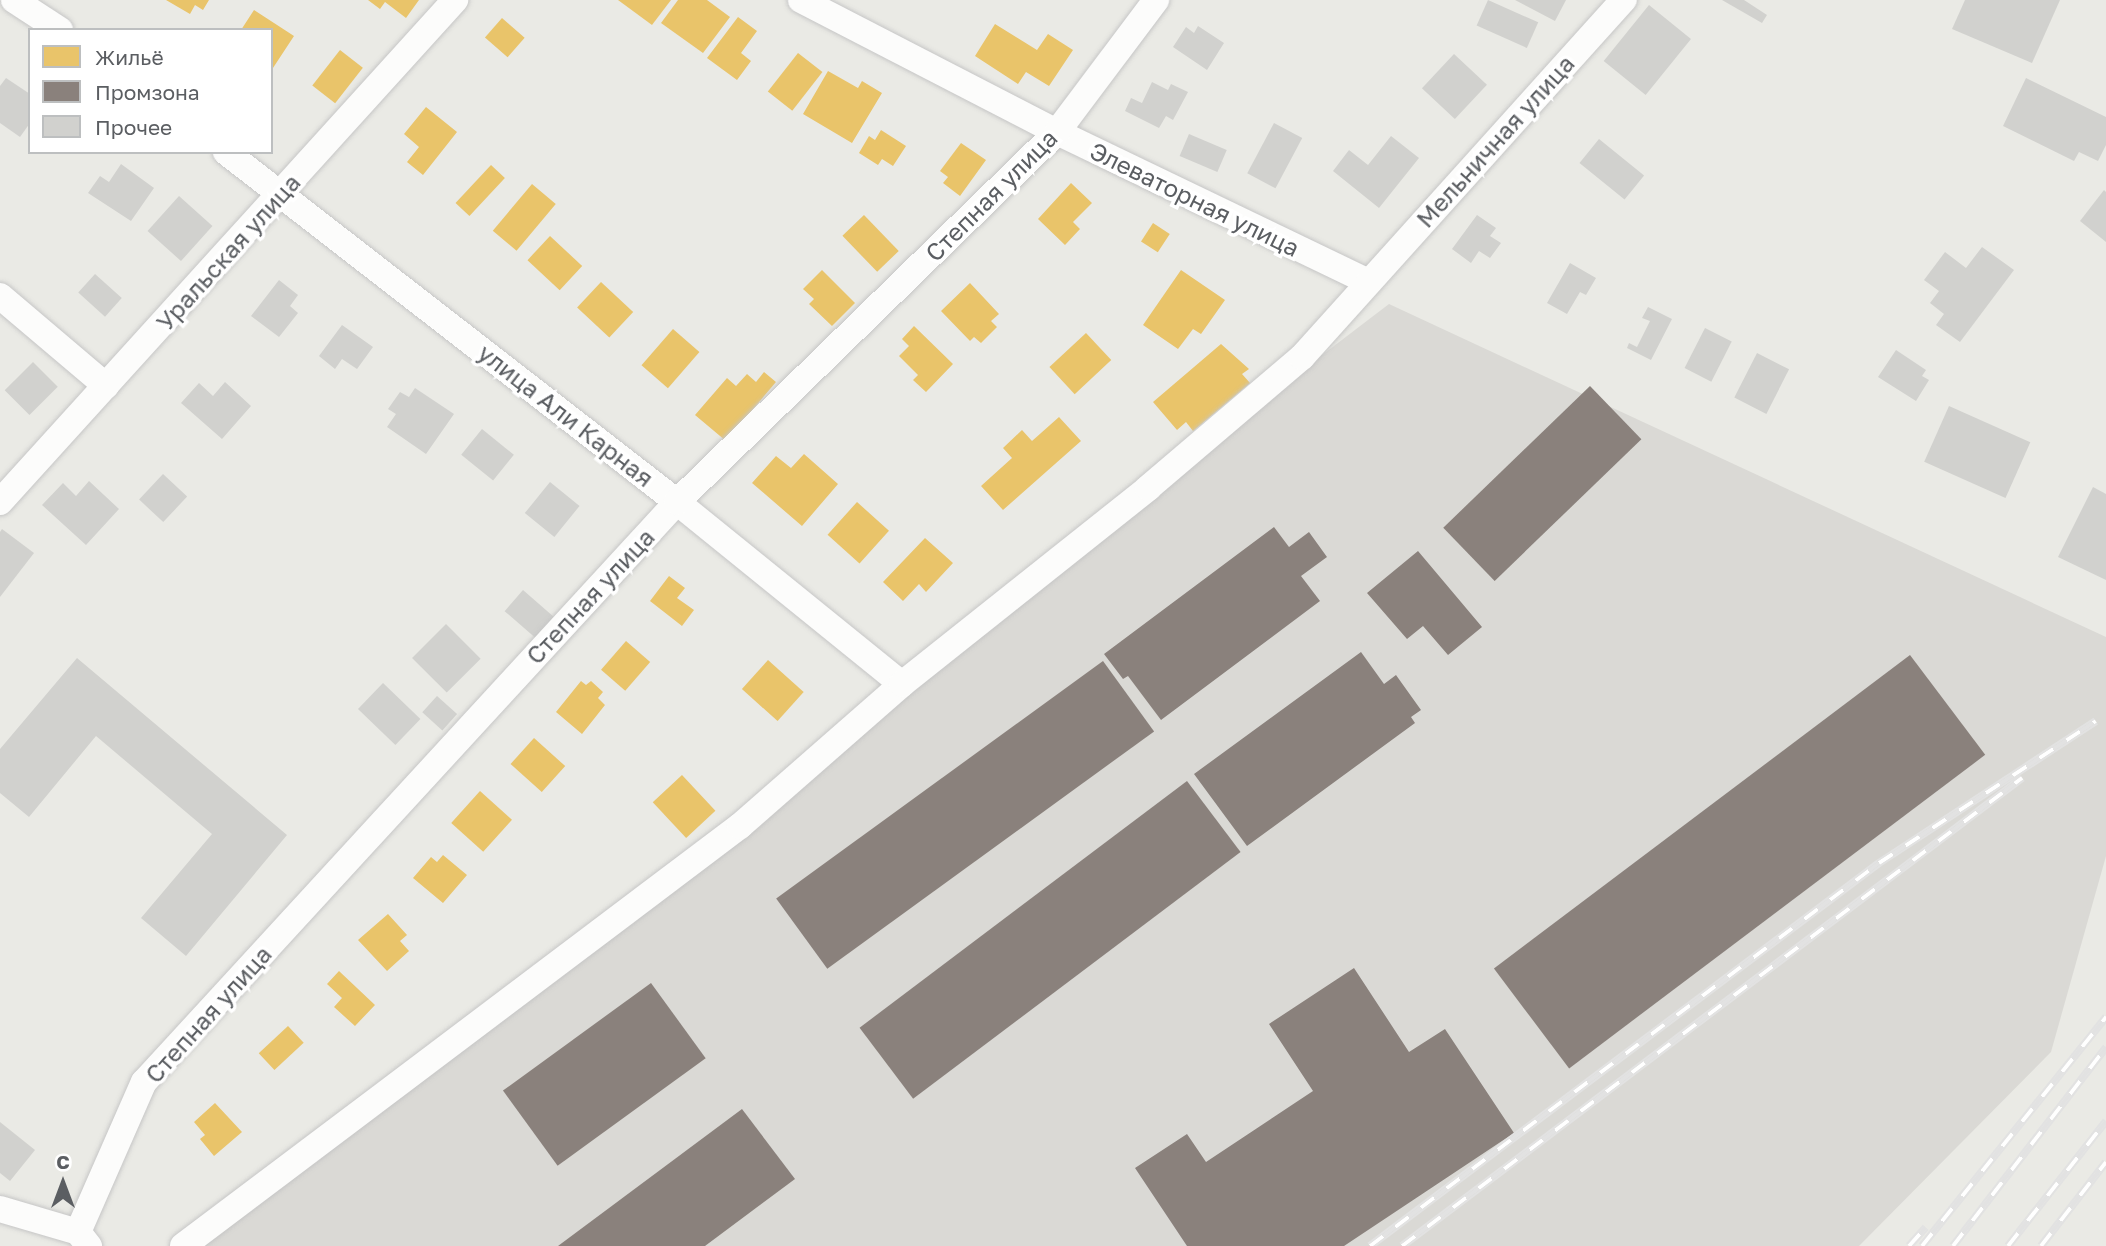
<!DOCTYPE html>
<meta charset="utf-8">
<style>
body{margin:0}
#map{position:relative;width:2106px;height:1246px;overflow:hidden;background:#eaeae5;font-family:"Golos Text",sans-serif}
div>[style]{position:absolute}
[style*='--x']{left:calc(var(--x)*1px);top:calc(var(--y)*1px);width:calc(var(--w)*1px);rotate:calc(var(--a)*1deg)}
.industrial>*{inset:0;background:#dad9d5}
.homes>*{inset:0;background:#e9c46a;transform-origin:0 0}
.industry>*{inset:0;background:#8a817c;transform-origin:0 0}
.building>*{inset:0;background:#d1d1ce;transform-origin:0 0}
.roads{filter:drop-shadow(0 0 2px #c6c6c6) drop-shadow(0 0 2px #c6c6c6)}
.minor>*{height:26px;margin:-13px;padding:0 13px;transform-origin:13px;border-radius:13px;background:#fcfcfb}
.rail>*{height:8px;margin-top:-4px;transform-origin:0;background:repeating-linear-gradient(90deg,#fff 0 16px,#e2e2e2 0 32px);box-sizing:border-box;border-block:2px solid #e2e2e2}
span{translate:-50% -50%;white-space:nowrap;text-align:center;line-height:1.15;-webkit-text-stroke:7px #fff;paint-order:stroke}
.street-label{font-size:24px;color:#5b5e62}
.legend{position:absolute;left:28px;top:28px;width:245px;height:126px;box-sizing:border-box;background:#fff;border:2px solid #bdbfc0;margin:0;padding:9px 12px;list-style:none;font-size:21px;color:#5b5e62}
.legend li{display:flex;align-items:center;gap:14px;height:35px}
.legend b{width:35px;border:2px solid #bdbfc0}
.north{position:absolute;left:28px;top:1148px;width:70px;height:70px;-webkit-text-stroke:5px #fff;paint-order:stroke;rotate:0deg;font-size:19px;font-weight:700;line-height:28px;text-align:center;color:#5b5e62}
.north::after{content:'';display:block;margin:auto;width:24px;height:32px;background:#5b5e62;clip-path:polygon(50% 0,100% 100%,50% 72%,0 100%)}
</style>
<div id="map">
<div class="industrial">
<i style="clip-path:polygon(1389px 304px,2106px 637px,2106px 856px,2051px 1052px,1859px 1246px,196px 1246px,1148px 488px)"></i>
</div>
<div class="homes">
<i style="clip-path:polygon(166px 0,209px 0,203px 10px,195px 5px,190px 14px)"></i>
<i style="clip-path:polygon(368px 0,419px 0,406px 18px,385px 2px,380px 9px)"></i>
<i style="clip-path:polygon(618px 0,671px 0,652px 25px)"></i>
<i style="clip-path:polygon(678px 0,707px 0,730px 17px,703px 53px,661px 23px)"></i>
<i style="clip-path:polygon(254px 10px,294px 36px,271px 71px,271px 30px,241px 30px)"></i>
<i style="clip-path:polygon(738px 17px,757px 31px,741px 53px,751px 61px,737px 80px,707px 58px)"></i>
<i style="left:502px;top:18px;width:30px;height:26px;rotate:41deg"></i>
<i style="clip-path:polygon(995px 24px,1037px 50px,1048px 34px,1073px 50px,1049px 86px,1026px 72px,1018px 84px,975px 56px)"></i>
<i style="left:340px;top:50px;width:29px;height:45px;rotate:38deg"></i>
<i style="left:798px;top:53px;width:31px;height:49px;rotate:38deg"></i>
<i style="clip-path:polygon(828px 71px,858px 88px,862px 81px,882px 93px,852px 143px,803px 114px)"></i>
<i style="clip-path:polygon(426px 107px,457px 132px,423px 175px,407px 162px,419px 147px,404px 134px)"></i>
<i style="clip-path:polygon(881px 130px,906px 146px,893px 166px,882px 159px,878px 165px,859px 153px,869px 136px,875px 140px)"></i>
<i style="clip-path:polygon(961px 143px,986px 160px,960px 196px,943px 183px,948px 177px,940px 171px)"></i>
<i style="left:491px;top:165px;width:19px;height:52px;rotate:43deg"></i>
<i style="clip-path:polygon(1071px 183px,1092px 203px,1073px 222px,1080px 229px,1065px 245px,1038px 219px)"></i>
<i style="left:532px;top:184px;width:31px;height:61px;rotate:40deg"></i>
<i style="left:864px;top:215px;width:50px;height:30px;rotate:46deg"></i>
<i style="left:1153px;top:223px;width:20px;height:22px;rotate:33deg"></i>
<i style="left:550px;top:236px;width:44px;height:33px;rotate:43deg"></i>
<i style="clip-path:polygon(822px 270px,855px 303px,832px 326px,809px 304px,814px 299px,803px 289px)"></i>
<i style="clip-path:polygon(1181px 270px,1225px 300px,1201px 334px,1193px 329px,1178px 349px,1143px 325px)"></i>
<i style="left:601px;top:282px;width:44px;height:35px;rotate:43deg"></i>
<i style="clip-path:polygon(970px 283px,999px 314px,991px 321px,997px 327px,981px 343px,974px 337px,970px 341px,941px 311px)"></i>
<i style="clip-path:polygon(914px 326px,953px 364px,926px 392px,913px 380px,918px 375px,899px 356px,909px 346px,902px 339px)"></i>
<i style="left:673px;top:329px;width:35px;height:48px;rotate:41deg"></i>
<i style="left:1086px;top:333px;width:37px;height:50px;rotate:47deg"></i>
<i style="clip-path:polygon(1221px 344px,1249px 369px,1242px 374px,1250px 383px,1193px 431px,1186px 422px,1177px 430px,1153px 402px)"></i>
<i style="clip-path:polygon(764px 372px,776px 382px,726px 441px,695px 415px,727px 378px,736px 386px,747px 374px,756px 382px)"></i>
<i style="clip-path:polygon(1059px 417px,1081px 441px,1003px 510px,981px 486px,1012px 458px,1003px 448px,1022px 430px,1032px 441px)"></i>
<i style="clip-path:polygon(804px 454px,838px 484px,802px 526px,752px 483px,776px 456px,791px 468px)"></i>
<i style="left:857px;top:502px;width:43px;height:44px;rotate:42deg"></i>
<i style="clip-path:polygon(925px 538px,953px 563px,926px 592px,919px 584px,903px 601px,883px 582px)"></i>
<i style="clip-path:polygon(669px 576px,685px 588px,677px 598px,694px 610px,682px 626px,650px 601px)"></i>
<i style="left:626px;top:641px;width:32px;height:38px;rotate:41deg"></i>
<i style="left:768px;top:660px;width:48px;height:39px;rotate:42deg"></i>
<i style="clip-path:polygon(581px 681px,586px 685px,591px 681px,603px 692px,598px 698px,605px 705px,582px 734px,556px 712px)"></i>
<i style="left:534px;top:738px;width:42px;height:35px;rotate:42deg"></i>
<i style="left:682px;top:775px;width:49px;height:40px;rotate:47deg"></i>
<i style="left:480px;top:791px;width:43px;height:43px;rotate:42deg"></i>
<i style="clip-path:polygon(443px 855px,467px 875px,443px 903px,413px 878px,431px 857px,437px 862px)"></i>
<i style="clip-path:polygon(388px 914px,407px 935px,400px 941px,409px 951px,387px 971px,358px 940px)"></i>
<i style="clip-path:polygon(339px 971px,375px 1005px,355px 1026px,334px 1007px,342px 998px,327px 984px)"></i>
<i style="left:288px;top:1026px;width:23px;height:40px;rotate:47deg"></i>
<i style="clip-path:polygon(215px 1103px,242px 1132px,214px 1156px,200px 1139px,205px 1135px,194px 1122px)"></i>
</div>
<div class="industry">
<i style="left:1590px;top:386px;width:74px;height:204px;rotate:46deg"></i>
<i style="clip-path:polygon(1274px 527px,1289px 547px,1309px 532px,1327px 557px,1301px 576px,1320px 601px,1161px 720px,1128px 676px,1123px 679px,1104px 654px)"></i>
<i style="clip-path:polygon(1418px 551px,1482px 627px,1448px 655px,1423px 626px,1407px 639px,1367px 593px)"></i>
<i style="clip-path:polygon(1361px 652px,1384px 684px,1396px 675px,1421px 710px,1411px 717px,1415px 723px,1247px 846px,1194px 774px)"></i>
<i style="left:1910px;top:655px;width:125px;height:521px;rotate:53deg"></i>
<i style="left:1103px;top:661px;width:87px;height:404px;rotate:54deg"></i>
<i style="left:1187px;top:781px;width:89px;height:410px;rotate:53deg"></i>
<i style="clip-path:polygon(1354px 968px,1409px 1052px,1445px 1029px,1514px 1133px,1344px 1246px,1187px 1246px,1135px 1168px,1187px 1134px,1206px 1162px,1313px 1091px,1269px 1024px)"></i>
<i style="left:651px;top:983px;width:93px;height:183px;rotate:54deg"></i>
<i style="clip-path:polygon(742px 1109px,795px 1179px,705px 1246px,558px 1246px)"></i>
</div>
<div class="building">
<i style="left:1488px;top:0;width:55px;height:28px;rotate:24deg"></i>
<i style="clip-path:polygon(1515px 0,1566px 0,1555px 21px)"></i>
<i style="clip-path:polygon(1722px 0,1744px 0,1767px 15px,1762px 23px)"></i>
<i style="clip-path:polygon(1965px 0,2060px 0,2032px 63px,1952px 29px)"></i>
<i style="left:1649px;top:5px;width:54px;height:72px;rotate:39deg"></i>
<i style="clip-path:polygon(1198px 26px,1224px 43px,1207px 70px,1173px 47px,1186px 27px,1194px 33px)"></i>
<i style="left:1454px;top:54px;width:45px;height:47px;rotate:43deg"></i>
<i style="clip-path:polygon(6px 78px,30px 94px,30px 123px,20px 137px,0 123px,0 86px)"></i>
<i style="clip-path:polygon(2026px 78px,2106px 117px,2106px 145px,2098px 161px,2079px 152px,2074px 161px,2003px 126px)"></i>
<i style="clip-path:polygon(1152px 82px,1168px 90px,1171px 84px,1188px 92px,1173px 120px,1166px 116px,1159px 128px,1125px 111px,1131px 98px,1142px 103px)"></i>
<i style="left:1274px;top:123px;width:32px;height:57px;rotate:28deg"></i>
<i style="left:1189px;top:134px;width:41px;height:24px;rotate:23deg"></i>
<i style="clip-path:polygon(1391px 136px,1419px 158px,1379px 208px,1333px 171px,1349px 150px,1368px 165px)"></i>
<i style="left:1599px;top:139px;width:58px;height:31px;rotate:39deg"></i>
<i style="clip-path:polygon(121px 164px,154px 188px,131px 221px,88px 193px,100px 176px,109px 182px)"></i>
<i style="clip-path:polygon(2104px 190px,2106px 192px,2106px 242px,2080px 221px)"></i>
<i style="left:179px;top:196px;width:45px;height:47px;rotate:42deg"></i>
<i style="clip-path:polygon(1477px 215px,1496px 228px,1490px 236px,1501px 243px,1490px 258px,1479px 251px,1471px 263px,1452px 249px)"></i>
<i style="clip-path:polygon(1982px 247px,2014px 270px,1960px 342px,1936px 325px,1944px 314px,1930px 303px,1939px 291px,1924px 280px,1945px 252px,1966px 268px)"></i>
<i style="clip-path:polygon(1570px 263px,1596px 278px,1586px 295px,1580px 292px,1567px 314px,1547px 303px)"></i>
<i style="left:95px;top:274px;width:36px;height:25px;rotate:42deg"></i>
<i style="clip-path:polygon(279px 280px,298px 295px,290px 306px,298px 313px,279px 337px,251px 316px)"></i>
<i style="clip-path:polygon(1648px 307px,1672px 319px,1651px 360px,1627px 348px,1629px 343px,1637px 347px,1650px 321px,1642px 318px)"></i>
<i style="clip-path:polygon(342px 325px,373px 347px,357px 369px,342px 359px,335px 369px,319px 356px)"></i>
<i style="left:1705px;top:328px;width:30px;height:45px;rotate:27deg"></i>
<i style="clip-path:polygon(1896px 350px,1926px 370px,1922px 376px,1929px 380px,1916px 401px,1878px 377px)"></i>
<i style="left:1757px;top:353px;width:36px;height:50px;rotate:27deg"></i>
<i style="left:33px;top:362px;width:35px;height:40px;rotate:45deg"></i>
<i style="clip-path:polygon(225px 382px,251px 406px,222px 439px,181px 403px,199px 383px,213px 396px)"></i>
<i style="clip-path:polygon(415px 388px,454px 414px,426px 454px,387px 427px,396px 414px,388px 409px,400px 392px,409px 397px)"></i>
<i style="left:1949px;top:406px;width:89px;height:61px;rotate:24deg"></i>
<i style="left:482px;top:429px;width:41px;height:33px;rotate:39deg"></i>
<i style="left:163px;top:474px;width:33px;height:35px;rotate:43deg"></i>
<i style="clip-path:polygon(89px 481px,119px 509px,86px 545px,42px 505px,63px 483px,76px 496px)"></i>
<i style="left:550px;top:482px;width:38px;height:40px;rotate:39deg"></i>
<i style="clip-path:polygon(2093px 487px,2106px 494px,2106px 580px,2058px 557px)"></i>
<i style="clip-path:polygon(2px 529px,34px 553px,0 597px,0 532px)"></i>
<i style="left:523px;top:590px;width:41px;height:28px;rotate:41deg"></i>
<i style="left:446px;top:624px;width:49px;height:48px;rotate:45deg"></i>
<i style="clip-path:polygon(77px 658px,287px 835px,186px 956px,141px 918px,212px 834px,96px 736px,29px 817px,0 793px,0 749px)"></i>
<i style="left:383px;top:683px;width:52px;height:36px;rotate:44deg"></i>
<i style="left:437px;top:696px;width:27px;height:22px;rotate:42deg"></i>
<i style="clip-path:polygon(0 1122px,35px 1150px,10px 1181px,0 1173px)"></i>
</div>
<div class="roads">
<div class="minor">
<i style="--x:14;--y:0;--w:55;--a:33.1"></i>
<i style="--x:801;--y:0;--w:288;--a:27.3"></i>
<i style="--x:1057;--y:132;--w:343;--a:25.7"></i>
<i style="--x:226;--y:152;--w:571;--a:37.81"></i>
<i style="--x:677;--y:502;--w:289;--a:39"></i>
<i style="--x:0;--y:296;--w:139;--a:40.3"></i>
<i style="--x:0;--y:502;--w:678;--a:-47.81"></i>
<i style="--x:0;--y:1209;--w:81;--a:16.4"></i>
<i style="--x:78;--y:1232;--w:18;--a:52"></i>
<i style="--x:78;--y:1232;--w:164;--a:-66.3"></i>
<i style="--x:144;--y:1082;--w:788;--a:-47.42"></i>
<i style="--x:677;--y:502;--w:530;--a:-44.24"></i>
<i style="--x:1057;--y:132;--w:165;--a:-53.1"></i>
<i style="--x:183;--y:1246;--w:698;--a:-37.02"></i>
<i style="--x:740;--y:826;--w:215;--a:-41.2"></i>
<i style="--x:902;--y:684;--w:315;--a:-38.5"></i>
<i style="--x:1148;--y:488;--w:202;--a:-40.4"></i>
<i style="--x:1302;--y:357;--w:481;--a:-48"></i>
</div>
</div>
<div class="rail">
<i style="--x:1370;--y:1246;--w:637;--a:-36.96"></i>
<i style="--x:1879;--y:863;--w:259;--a:-33.2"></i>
<i style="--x:1402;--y:1246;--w:777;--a:-37.05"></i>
<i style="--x:1909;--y:1246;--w:25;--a:-48"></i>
<i style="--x:1922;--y:1246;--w:294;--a:-51.2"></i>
<i style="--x:1953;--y:1246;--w:251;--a:-52.4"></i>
<i style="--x:2008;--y:1246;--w:159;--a:-51.9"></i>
<i style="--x:2041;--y:1246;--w:106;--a:-52.3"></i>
</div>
<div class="street-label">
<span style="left:1495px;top:141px;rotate:-48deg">Мельничная улица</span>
<span style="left:991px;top:195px;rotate:-45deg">Степная улица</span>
<span style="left:1195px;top:199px;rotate:26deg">Элеваторная улица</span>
<span style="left:228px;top:252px;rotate:-48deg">Уральская улица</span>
<span style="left:566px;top:415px;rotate:38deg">улица Али Карная</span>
<span style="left:590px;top:596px;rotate:-47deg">Степная улица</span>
<span style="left:208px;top:1014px;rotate:-48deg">Степная улица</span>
</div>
<ul class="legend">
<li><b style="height:19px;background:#e9c46a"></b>Жильё</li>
<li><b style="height:19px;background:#8a817c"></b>Промзона</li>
<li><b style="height:19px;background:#d1d1ce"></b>Прочее</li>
</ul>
<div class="north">С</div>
</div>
